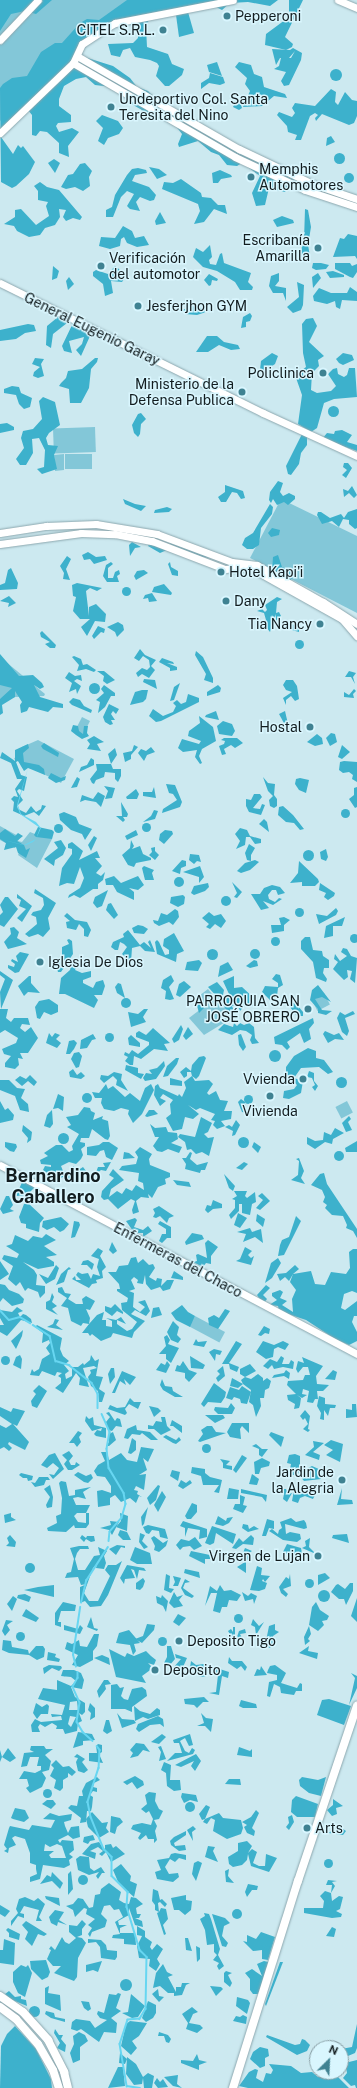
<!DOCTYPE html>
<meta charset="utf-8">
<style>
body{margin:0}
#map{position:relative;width:357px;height:2088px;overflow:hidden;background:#cce9f0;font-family:"Public Sans",sans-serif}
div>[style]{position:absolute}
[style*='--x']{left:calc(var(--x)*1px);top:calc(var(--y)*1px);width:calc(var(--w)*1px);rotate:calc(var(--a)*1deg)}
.green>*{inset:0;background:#83c7d8;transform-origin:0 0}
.forest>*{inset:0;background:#3db1cc}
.round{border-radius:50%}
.water>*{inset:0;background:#67d6f1}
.stream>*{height:1.5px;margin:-0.75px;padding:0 0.75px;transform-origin:0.75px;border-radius:0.75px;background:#67d6f1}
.roads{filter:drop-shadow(0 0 1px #8ca7ae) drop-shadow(0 0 1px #8ca7ae)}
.secondary>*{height:7px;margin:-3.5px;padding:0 3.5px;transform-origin:3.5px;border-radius:3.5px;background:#fff}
.primary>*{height:8px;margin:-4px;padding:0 4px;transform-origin:4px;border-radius:4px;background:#fff}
.dots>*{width:11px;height:11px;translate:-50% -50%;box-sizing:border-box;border:2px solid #d9f6fe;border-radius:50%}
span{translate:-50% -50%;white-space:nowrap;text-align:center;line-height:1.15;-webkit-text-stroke:3px #d9f6fe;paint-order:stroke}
.poi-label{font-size:14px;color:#121c1f}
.left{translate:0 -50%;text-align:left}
.right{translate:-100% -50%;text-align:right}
.street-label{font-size:14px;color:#121c1f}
.district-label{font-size:18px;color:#121c1f;font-weight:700}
.north{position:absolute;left:309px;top:2040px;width:40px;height:40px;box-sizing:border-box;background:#d9f6fe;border:1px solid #899fa5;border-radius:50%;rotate:24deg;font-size:11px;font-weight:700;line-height:16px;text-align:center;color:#121c1f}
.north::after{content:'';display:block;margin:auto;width:14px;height:18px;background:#3f8292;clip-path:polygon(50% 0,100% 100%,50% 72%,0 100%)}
</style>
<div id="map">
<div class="green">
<i style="clip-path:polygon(0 0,188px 0,119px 11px,0 121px)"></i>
<i style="left:95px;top:427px;width:25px;height:42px;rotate:88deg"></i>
<i style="clip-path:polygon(64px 454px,64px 470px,55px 471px,54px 455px)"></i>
<i style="left:92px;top:454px;width:15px;height:27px;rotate:90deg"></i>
<i style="clip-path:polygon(281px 499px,357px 536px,357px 613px,250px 558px)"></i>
<i style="clip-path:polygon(0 657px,45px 694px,44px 696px,15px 697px,0 701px)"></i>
<i style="left:82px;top:717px;width:9px;height:16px;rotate:27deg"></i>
<i style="clip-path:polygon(38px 740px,74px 759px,61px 783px,14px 759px,22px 747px)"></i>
<i style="clip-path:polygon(0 826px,20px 837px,18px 841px,22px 842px,30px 832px,35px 834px,39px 827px,52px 839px,37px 868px,18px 855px,22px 847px,17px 844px,15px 848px,0 840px)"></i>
<i style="left:208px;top:989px;width:11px;height:14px;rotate:52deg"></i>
<i style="left:324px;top:993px;width:13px;height:14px;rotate:63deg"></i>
<i style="clip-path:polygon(218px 996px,232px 1018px,204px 1035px,189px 1018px)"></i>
<i style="left:347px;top:1101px;width:13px;height:13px;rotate:63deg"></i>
<i style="left:195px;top:1316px;width:34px;height:12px;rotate:28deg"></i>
</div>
<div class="forest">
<i style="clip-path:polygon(0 0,52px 0,36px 14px,25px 11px,11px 14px,0 31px)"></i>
<i style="clip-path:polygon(127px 0,278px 0,270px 6px,248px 2px,230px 3px,222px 10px,216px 7px,150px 17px,146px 27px,147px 47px,168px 54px,172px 64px,184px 69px,182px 75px,169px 86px,165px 86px,156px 76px,159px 66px,157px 63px,150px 60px,135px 57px,130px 48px,123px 50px,120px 57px,111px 55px,108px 44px,133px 43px,138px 38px,137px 25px,114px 25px,89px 37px,78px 55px,113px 66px,130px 78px,137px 87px,148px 91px,165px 109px,156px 115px,149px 114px,128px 102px,123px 94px,112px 87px,95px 85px,86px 77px,76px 79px,64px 86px,59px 99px,59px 106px,71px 115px,71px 122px,58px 123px,56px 126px,59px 132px,72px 128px,79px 132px,68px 146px,69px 157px,59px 153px,59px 143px,47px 132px,40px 131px,36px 136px,32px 135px,32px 115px,28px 110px,1px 137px,13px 154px,18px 145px,21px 148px,23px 146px,35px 162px,29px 174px,16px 186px,12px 188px,1px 182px,0 88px,3px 84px,12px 78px,27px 76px,41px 52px,55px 43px,62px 43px,80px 23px,87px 19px,99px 20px)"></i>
<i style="clip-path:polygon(289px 0,303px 0,285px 37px,293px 44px,292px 47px,286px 50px,265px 45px,266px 34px,289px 17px)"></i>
<i style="clip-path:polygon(188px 12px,194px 33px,179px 37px,176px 15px)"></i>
<i style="clip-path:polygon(293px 48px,302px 53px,301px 60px,289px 85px,284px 86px,281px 81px,286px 72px,274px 69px,279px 66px,281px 58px,291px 58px,295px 51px,289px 58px,280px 58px,276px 65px,272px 49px,290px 50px)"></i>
<i style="clip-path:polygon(217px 62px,222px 76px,209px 72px,207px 65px)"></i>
<i style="clip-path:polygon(239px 62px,251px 65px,254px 74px,262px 77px,264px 87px,285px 94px,287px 98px,274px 96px,262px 106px,243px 107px,250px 91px,245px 84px,247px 78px,235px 67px)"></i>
<i class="round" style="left:330px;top:69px;width:12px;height:12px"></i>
<i style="clip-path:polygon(210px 73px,223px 77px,225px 83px,220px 85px,209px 83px,201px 89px,201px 83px,209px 78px)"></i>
<i style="clip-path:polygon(331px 89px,336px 92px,335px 102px,338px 105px,345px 92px,352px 100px,357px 101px,357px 116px,354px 123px,349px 125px,322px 114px,316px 121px,315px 118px,318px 115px,315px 113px,310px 116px,301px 140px,295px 140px,297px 135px,288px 132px,287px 126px,277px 115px,279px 112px,292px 117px,295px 113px,292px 108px,295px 103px,315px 106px)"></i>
<i style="clip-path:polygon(237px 99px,243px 102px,241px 105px,242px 108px,239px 110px,233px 107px)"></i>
<i style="clip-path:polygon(102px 115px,118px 121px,123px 128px,119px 134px,108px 138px,104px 145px,98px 141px,103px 128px,96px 121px)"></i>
<i style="clip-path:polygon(173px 115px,294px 177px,294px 180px,285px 192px,269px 188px,265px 205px,256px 206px,252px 193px,260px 176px,242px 163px,237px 166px,227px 165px,219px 155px,211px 152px,198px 141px,179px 147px,178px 144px,182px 134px,171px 120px)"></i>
<i style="clip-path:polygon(331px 136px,335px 142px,326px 146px,327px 138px)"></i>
<i class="round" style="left:333.5px;top:152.5px;width:11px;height:11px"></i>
<i style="clip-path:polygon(54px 159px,60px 163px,55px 173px,48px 163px)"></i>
<i style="clip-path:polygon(85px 163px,92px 171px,89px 177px,90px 186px,83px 191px,75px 187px,66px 189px,61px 187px,68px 175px,73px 174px,80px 164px)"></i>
<i style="clip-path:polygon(149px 167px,159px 169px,167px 175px,157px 179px)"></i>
<i style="clip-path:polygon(138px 168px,146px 170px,147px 173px,135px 175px,132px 181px,149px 187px,156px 195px,154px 200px,150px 201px,140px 197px,136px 202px,140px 211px,130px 209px,127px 206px,134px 194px,127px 191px,121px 197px,113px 217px,106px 217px,106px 210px,112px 207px,115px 195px,127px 175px,132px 169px)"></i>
<i style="clip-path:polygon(220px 170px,231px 175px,232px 177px,221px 179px,218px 183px,213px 183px,212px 173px)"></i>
<i class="round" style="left:344px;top:173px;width:10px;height:10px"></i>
<i style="clip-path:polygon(181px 179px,201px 193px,202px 197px,211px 198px,218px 205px,225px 205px,227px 214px,214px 209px,204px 222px,194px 224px,200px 211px,198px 204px,162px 189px,164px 182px,173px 183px)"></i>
<i style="clip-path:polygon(40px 182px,47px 187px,59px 190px,82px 217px,80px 220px,73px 218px,66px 221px,63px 217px,66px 210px,59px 209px,60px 217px,55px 225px,45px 228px,40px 235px,29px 237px,17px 231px,14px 226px,4px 224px,15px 217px,15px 210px,21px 209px,36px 225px,49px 216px,46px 206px,48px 202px,38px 200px,38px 191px,34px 186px)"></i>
<i style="clip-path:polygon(305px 209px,308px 210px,311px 227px,308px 245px,310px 256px,304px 259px,301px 257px,301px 250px,304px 240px)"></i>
<i style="clip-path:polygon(160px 212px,166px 223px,156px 225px,155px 221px)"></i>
<i style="clip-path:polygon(282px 216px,293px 220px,294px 223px,277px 227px,273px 220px)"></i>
<i style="clip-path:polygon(123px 226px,132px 231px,135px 238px,144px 236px,149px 245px,137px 247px,127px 243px,124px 237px,121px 239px,120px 246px,110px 249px,99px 246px,101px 237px,115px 238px)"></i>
<i style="clip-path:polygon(348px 234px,357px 236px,357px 259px,355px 256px,333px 257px,340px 238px,344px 239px)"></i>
<i style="clip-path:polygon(210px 245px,212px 257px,209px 260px,210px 264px,216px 265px,220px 254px,222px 253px,224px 263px,251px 273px,248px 282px,253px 287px,252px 290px,240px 290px,235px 282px,217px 271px,203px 267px,193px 257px,196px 248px,203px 252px)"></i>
<i style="clip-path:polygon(313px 263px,321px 263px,329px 265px,326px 269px,316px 270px,312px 268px)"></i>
<i style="clip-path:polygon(335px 263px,350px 263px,352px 266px,357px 264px,357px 272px,353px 278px,350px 277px,335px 269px)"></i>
<i style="clip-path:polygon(53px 266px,59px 271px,57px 278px,52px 280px)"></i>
<i style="clip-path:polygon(115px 266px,119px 269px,124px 279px,122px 282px,111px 281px,113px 293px,105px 296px,103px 284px,93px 276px,93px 272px,96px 270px,108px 274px)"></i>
<i style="clip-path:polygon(333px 271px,344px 275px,344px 277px,330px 278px,326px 272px)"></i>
<i style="clip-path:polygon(279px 273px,279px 281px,275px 286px,286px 288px,286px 301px,283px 293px,273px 293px,269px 286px,271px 276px)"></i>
<i style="clip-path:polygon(318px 273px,321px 278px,313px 288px,312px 277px)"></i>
<i style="clip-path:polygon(209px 274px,218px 279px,217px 281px,212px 280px,211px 285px,209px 286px,204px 280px)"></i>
<i style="clip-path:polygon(69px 277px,74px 284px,68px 290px,66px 281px)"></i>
<i style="clip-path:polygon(297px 282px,304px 285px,303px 305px,301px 310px,293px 313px,287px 307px,299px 297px)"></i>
<i style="clip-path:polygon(350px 287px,357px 292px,357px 301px,342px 300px,340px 309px,336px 307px,335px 301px,327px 304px,314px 301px,313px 296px,319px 288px,331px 293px,347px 293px)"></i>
<i style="clip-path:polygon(191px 306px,206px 309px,209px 311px,197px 315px,185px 314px,183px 310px)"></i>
<i style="clip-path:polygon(250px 313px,252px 316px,250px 321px,246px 322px,246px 327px,241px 328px,243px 317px)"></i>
<i style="clip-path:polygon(58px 317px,64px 318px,67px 323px,53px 334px,51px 348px,46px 345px,47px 326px)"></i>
<i style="clip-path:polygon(313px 318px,317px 326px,309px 342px,324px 356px,318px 360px,319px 366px,312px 373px,311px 390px,317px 393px,331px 391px,336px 386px,328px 374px,333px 369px,337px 368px,338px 374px,344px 377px,347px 375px,349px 368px,355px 368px,357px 397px,334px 399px,324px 403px,317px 428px,311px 432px,298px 424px,302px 395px,295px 375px,306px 367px,303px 353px,302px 324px,306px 319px)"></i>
<i style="clip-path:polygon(73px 323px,89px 332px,90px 336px,81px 356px,76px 350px,82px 344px,84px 337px,69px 341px,72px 353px,64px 351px,62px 346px)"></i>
<i style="clip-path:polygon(28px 324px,34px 325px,36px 331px,25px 333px,16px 339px,0 341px,0 330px)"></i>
<i style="clip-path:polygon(207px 336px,217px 336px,224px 342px,238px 345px,240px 349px,231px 350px,219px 345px,208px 352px,196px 352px)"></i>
<i style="clip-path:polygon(272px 353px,278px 356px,275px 364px,266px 370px,260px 370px,261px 361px)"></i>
<i style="clip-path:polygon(343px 353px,352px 355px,354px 360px,343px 365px,339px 363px,336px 359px)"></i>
<i style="clip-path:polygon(35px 358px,44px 359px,41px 364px,44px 376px,38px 378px,33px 376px,34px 372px,40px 367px,32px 364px)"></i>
<i style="clip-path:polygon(95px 358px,98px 358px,97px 362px,91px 369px,89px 388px,81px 403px,70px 403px,69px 389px,59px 386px,61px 383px,66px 378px,68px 371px,82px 369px)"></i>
<i style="clip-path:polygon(12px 386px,19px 387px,21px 393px,32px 398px,30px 407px,24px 409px,19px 404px,16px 395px,4px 393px,4px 389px)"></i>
<i style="clip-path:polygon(43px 397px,55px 402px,60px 425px,49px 433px,46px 438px,48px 445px,58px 446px,54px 455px,57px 469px,42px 474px,37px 469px,44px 467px,45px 450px,39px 438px,32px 439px,33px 453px,26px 465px,20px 465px,16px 459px,24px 448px,21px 438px,23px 431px,33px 429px,42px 419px,39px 401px)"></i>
<i class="round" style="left:327.5px;top:405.5px;width:11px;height:11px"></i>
<i style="clip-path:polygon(141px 413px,146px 419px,141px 424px,140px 434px,138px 437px,134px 433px,132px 425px,138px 414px)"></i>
<i style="clip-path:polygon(7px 423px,14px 427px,14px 430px,0 433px,0 424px)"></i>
<i style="clip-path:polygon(342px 430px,352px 435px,347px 442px,357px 445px,357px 451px,322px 439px,327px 433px,334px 434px,335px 431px)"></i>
<i style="clip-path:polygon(302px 434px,307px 437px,307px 445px,301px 453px,299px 464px,291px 475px,288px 474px,286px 466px)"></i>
<i style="clip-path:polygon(344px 463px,348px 463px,352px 468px,346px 478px,342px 475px,347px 470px,343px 467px)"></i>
<i style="clip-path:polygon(278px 481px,283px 483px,280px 492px,283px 496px,289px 493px,295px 496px,295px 499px,288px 505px,284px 502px,277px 505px,273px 499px,271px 503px,269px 500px,270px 492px)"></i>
<i style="clip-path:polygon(225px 485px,243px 491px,245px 498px,241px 499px,237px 493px,232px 492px,226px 502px,221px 502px,218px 497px,225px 492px)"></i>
<i style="clip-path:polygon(352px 486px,357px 495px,354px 498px,349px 493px,344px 497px,343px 489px,348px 491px)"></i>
<i style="clip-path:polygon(123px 499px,135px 504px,146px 506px,141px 511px,125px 504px)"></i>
<i style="clip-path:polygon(270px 504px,273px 507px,272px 514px,261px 528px,259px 545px,253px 549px,247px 549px,242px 545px,245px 538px,253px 533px)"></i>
<i style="clip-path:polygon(167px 507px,172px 509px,169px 512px,154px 513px,155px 510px)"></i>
<i style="clip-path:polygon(357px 509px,357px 528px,355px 529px,349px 524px,349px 520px,343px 519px,339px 527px,332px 521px,322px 524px,317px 515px,318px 512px,321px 512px,330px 518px,341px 514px,344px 518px,348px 512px)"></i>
<i style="clip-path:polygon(272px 528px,280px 530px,279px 535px,271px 537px,268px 533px)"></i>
<i style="clip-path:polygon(168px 540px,213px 558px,202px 557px,171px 545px)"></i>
<i style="clip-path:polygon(132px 542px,141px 547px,135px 548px,130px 556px,129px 545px)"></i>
<i style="clip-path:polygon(149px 544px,154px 545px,167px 550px,160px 553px,148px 546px)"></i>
<i style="clip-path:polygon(88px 552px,96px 557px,105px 556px,107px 560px,94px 564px,90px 559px,84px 560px,82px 555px)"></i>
<i style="clip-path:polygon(278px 555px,282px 567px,293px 572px,294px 576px,290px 581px,272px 571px,273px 557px)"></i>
<i style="clip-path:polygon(67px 556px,71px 559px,66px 569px,70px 580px,63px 579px,64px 573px,60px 566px)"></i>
<i style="clip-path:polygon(111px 562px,113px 564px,108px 568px,108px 578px,113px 578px,115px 572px,119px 570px,120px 574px,117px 576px,119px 582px,107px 582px,103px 576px,106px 565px)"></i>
<i style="clip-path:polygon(170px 562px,171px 567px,178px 571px,178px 576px,172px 575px,168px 564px)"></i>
<i style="clip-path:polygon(11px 568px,18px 583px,17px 589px,0 590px,0 585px,5px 583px,8px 570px)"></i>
<i style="clip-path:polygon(137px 571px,144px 570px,148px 573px,136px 580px,134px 576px)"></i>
<i style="clip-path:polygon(77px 583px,102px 588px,97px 591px,90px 588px,86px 591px,89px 616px,89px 607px,96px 604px,106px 614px,105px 622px,95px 621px,87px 636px,81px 627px,90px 619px,80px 619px,73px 611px,76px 597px,73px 596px,72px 585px)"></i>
<i style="clip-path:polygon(164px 584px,172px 593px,171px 595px,152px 592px,154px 587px)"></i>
<i class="round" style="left:121.5px;top:586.5px;width:9px;height:9px"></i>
<i style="clip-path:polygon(152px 593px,157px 601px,149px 602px,148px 598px,143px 599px,145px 595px)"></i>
<i style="clip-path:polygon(9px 596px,16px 603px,8px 607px,9px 603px,0 601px)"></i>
<i style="clip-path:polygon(277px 597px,282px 599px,277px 602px,276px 613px,279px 612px,281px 616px,276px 621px,276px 614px,270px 632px,263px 623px,266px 620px,264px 613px,257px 611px,262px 609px,265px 612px,267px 610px,265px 605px)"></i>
<i style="clip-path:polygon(118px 622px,123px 625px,124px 630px,117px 637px,115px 632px,107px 627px)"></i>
<i style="clip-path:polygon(292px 624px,299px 628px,299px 632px,288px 629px,288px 625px)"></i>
<i style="clip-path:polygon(98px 626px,105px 629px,104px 633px,101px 632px,94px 639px,92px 636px)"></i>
<i style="clip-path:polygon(42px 631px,56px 645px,55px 648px,50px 648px,45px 644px,50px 642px,41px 637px,40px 633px)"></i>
<i class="round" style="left:294.5px;top:639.5px;width:9px;height:9px"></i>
<i style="clip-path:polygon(140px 649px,145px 655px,156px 660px,151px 666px,155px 670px,149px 678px,142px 674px,138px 677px,136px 673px,142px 668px,147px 670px,150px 667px,149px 660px,143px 656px,139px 661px,134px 658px)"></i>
<i style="clip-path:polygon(196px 651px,203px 657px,213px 678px,213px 683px,204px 680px,206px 674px,195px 655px)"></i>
<i style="clip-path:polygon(0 654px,19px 676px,33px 675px,42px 683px,44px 687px,40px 689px,34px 685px,40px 697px,63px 704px,63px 708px,53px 707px,48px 712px,29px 707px,27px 711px,21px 713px,20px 705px,22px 702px,15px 691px,15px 697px,2px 705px,3px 713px,0 715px,0 699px,12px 688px,0 685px)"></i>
<i style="clip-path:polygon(74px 656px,81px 659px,83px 665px,87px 664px,96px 670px,94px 672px,86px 669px,77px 671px,79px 665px,72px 657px)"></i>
<i style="clip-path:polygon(162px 658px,173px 662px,174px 664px,167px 663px,177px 667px,177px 670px,170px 671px,170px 668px,159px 662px)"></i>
<i style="clip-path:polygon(97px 671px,104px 671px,115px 680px,107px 684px,103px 681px,104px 676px)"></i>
<i style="clip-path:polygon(349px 671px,356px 673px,353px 677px,355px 684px,351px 677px,345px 677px)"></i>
<i style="clip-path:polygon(69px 672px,75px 676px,81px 675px,82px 681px,77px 679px,74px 681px,81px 686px,77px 694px,76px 689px,69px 692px,72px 683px,65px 678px)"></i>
<i style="clip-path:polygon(144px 679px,155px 680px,157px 689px,143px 682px)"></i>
<i style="clip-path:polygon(286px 680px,293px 680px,297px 686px,299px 699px,295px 701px,291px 696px,286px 700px,286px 705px,283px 698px,292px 692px,286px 690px,283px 685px)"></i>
<i class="round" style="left:88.5px;top:682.5px;width:11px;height:11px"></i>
<i style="clip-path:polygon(180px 683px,174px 700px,170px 701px,174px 687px)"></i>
<i style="clip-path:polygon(104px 685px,115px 693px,115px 696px,111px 696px,105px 707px,98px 713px,100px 702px,96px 700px,104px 693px,101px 689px)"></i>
<i style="clip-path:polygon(218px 685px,221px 688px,220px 692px,207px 696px,207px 692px)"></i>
<i style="clip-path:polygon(354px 689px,356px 691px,353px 694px,354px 698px,344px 697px,344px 692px,349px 695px)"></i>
<i style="clip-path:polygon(142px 690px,148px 690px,146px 699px,143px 702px,130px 705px,135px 692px)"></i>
<i style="clip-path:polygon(188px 694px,199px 698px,199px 702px,161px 721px,156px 722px,149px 716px,153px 709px,163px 716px,173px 712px,176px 706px,173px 703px,177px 700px,181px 704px,186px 702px)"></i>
<i style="clip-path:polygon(73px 698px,80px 700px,84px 706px,92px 710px,91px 713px,72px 705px,69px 702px)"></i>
<i style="clip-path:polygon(109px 704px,119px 709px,116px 714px,113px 711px,111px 714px,115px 720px,111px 720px,113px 724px,110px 725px,105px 722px,103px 717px)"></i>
<i style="clip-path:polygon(216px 711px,219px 720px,205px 717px,206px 715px)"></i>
<i style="clip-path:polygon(285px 711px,288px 724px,285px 725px,279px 714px)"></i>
<i style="clip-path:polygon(199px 716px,213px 727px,216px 741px,202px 749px,199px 756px,202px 763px,200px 764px,195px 757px,197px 750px,183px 752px,178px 748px,182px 739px,199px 744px,201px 741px,188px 736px,189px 731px,200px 723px)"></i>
<i style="clip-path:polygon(223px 721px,232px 724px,235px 731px,232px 736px,219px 734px,217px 726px)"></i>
<i style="clip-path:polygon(73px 725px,78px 726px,79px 731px,83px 734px,84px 726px,88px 726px,87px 733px,89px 736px,82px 739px,76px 735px,71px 731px)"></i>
<i style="clip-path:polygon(331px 733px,335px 734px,337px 742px,330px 746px,326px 738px)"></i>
<i style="clip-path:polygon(317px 734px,322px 738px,323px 744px,315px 746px,307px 742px)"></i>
<i style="clip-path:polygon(94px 736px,104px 742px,97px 744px,101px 751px,87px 749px,90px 744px,87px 740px)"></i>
<i style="clip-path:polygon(224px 738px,237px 738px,243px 743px,235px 748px,231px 745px,224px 749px,226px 754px,222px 755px,219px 746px,224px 744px,225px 741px,221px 740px)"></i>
<i style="clip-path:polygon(44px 743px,59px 753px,58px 757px,43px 749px,41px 746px)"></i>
<i style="clip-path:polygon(28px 744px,29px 748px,23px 753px,24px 762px,39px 765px,44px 769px,45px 775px,28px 768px,24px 771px,18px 761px,16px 762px,21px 775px,27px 777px,24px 791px,19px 789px,17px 791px,23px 800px,17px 806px,18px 809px,26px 813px,31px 806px,36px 812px,41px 809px,42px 805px,46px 806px,39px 816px,34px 812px,24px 816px,13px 811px,14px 802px,11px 799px,14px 796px,18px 797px,15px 789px,22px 779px,17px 779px,11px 763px,0 758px,2px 752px,15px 761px,15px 750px)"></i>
<i style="clip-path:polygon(134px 745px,138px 747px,131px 755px,131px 759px,125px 762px,123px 753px,132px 751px)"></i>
<i style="clip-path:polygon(342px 745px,350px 752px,342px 759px,338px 757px)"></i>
<i style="clip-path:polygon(151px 747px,155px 752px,147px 755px,144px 761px,138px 753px,141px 749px,146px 751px)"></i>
<i style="clip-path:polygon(115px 748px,117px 755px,111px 764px,113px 769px,121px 769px,121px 776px,118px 782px,115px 779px,115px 773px,105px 772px,104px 777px,96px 780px,94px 784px,92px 783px,90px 779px,97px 770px,96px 764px,111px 764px,108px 754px)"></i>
<i style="clip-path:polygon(91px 758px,94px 760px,94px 765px,79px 772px,81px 767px,87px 765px)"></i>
<i style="clip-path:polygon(344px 761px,357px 762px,357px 782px,352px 779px,353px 775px,349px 772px,343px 773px,339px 770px,340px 762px)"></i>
<i style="clip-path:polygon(51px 773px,61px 778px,66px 776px,65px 780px,56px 783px,48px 778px)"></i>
<i style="clip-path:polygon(77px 777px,80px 779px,77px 787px,71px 788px)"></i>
<i style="clip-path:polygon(263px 777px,268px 783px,275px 784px,274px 795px,277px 799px,277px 806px,274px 808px,270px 806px,269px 800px,273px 796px,268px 791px)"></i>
<i style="clip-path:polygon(300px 778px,309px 780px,306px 793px,299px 790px,295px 784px,296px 779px)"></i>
<i style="clip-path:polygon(166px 784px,175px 785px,182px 802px,180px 807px,162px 813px,163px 809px,177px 800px,173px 794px,169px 793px)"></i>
<i style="clip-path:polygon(104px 786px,115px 788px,112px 798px,105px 799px,108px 791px)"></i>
<i style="clip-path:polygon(154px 787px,156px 798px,143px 796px,143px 792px,152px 792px)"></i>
<i style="clip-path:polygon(357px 787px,357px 807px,355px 808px,349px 799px,354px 795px,354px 788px)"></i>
<i style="clip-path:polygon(136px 789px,139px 794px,137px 799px,127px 799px,126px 797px)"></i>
<i style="clip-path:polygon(98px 792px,105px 796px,101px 807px,96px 802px,85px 800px,80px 802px,82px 795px,93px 799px)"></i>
<i style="clip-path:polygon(254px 794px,260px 794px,262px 797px,253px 808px,260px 809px,262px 804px,265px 805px,261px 815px,249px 812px,246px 806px,246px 799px,251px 800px)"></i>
<i style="clip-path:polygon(121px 802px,128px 814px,127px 817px,123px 817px,125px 820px,123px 822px,116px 816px,122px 816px)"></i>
<i style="clip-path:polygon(283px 806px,293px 815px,304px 829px,300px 830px,294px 823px,286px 822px,278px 815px,279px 807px)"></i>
<i class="round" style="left:340.5px;top:808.5px;width:9px;height:9px"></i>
<i style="clip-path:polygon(154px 810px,158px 811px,155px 819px,143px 822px,151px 816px)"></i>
<i style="clip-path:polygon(64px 812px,76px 817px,79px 824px,92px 829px,85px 840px,82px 834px,71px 830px,60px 820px,59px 814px)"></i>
<i style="clip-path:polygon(264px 819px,267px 822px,269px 832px,259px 824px)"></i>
<i class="round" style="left:141.5px;top:822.5px;width:9px;height:9px"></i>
<i class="round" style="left:53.5px;top:823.5px;width:9px;height:9px"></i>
<i style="clip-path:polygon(38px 827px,52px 830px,54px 832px,52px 839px,36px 837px,34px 835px)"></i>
<i style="clip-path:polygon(240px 828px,247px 830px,250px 836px,261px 839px,261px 843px,255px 844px,250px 837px,246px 837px,245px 845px,236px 849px,240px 841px,235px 834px)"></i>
<i style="clip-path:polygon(5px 829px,15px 836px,18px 833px,23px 836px,17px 841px,24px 845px,26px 850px,30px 848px,26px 858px,18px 853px,16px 847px,4px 850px,6px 843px,0 839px,0 833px)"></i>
<i style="clip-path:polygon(136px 830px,138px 835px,127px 840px,125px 836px)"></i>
<i style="clip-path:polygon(165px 830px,172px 831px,173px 834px,164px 844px,159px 840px,160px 834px)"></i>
<i style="clip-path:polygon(94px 836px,97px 838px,91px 851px,88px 845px)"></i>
<i style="clip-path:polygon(61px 840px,66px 848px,63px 855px,55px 860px,54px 866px,44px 859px,58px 848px,54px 842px)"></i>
<i style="clip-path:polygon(131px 840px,134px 846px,132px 849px,140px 846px,143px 854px,151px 858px,151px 860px,136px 863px,134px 867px,128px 865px,122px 855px,130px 848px)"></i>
<i style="clip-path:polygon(72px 842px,83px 851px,79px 860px,97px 851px,100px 858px,95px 858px,102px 866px,96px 873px,101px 876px,105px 872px,103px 880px,98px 884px,98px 889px,93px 889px,80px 898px,74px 895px,68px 898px,69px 895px,80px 888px,84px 878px,80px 867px,74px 884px,67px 883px,59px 886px,62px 868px,72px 854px,72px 849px,68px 848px,68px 844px)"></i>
<i style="clip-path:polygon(249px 844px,255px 848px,251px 855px,251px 861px,247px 860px,245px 853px)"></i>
<i style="clip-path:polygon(155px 847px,155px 851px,159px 855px,155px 860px,149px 855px,152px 852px,151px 848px)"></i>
<i style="clip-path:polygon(326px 849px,328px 857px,326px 861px,321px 859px,320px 852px)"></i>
<i class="round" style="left:302.5px;top:849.5px;width:11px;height:11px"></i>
<i style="clip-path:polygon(190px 854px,199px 855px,201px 862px,197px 861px,194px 864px,189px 860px)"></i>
<i style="clip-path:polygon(182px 860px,186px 861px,186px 866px,181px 868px,180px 874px,172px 871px)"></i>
<i style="clip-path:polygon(255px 860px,259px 862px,250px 870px,241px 873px,237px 871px,245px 863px)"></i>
<i style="clip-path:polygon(299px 861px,318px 879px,319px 882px,315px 886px,302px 886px,302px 882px,290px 883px,298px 873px)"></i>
<i style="clip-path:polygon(144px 866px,154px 870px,152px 873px,154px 880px,145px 880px,142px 868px)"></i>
<i style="clip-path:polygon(200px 866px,204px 877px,199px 883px,199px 877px,183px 872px)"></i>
<i style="clip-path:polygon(114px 876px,121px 883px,138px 876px,144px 885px,138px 890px,129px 888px,134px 892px,134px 900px,117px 892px,113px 885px,106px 885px,105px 879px)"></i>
<i class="round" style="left:174px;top:877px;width:10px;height:10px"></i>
<i style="clip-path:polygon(232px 882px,242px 892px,237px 898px,234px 897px,237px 893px)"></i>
<i style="clip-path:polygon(208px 883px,209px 887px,205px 891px,194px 895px,191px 893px,194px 886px)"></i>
<i style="clip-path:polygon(320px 883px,335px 893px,334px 896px,328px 900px,324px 897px,326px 893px,319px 890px)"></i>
<i style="clip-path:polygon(272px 885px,280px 887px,285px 893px,278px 895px,276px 890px,272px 890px,268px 895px,269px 899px,275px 902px,279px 898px,282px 899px,273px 905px,263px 901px,269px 908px,261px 910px,251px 894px,260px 894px,264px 888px)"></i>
<i style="clip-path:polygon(35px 889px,56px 903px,48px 918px,50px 929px,43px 937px,38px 934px,29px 937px,25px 934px,37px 924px,36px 917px,31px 915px,33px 912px,41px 910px,44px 905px,43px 898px,34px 893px)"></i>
<i style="clip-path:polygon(108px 890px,102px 906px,97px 908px,93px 903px,95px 897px)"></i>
<i style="clip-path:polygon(17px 894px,32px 906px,22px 922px,17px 918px,26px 909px,19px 906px,21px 900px,17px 898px)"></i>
<i style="clip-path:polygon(183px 895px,185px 897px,184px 904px,178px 907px,170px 903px,171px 897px)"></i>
<i class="round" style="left:221px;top:896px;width:10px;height:10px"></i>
<i style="clip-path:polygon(5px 897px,8px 897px,18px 909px,4px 927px,0 925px,0 915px,3px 912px,0 905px)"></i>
<i style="clip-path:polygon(111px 903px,118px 915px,114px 919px,106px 910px,108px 904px)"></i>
<i class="round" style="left:294.5px;top:907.5px;width:9px;height:9px"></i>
<i style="clip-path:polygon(336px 908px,338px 911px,336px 915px,319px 924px,316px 914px,327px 916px)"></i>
<i style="clip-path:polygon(175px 909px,178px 911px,179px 917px,173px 925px,169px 922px,159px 926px,154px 923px,153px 920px,158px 921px,161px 913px,167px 915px)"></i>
<i style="clip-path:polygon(209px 912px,214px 916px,221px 914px,226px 921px,221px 928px,215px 924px,210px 929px,206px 927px,209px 924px,202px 918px)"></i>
<i style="clip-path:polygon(67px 913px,75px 920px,87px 922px,91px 930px,88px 937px,84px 936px,84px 929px,79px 924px,76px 930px,67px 928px,66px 922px,70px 921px,64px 916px)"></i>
<i style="clip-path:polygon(284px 917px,290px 920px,284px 925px,284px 931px,272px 933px,271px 925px,281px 925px,279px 918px)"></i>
<i style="clip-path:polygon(345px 917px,342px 926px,333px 926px,333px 936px,324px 938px,326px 926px)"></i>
<i style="clip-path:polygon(138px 925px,143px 926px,148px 929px,144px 934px,134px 933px,132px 928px)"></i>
<i style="clip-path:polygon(14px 927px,19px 932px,17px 938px,27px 944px,8px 949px,4px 942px,11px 934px,10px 928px)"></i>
<i style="clip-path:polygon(128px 930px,140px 945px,144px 942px,151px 948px,148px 942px,150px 940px,155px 952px,145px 951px,140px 946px,132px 948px,131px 962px,122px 954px,127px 947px,124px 944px,120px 942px,118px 950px,115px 950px,111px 947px,113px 942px,124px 937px,123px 934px)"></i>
<i style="clip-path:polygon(174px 933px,184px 951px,177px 954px,176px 962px,157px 954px,155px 942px,157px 940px,159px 942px,165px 955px,169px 954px,169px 950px,163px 946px,164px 939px)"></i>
<i class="round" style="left:349.5px;top:933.5px;width:9px;height:9px"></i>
<i class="round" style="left:270.5px;top:936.5px;width:9px;height:9px"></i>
<i style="clip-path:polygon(305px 937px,310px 937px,313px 950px,322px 951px,323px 956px,329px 960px,329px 968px,324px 968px,323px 973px,327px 979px,326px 982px,316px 978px,313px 962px,301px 949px,301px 941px)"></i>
<i style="clip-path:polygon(69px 939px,72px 941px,73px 954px,61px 972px,58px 972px,56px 966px,62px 958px,62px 947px,69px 944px,67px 940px)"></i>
<i style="clip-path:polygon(343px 948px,347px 949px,351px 956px,357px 958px,355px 983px,350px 979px,352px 971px,347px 970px,348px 977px,344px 980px,333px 969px,338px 962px,334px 959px,335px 954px,340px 961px,347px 956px,341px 952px)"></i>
<i class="round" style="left:206.5px;top:948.5px;width:11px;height:11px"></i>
<i class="round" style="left:250px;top:949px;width:10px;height:10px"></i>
<i style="clip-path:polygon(20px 952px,29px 954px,19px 972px,15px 973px,8px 968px,8px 965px,14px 967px,15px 964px,11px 961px,12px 959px,18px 962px,16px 956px)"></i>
<i style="clip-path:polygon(199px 960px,202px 963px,198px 971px,185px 970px,187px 962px)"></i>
<i style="clip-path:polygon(254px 960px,257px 961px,258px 966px,250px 968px,246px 966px)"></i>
<i style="clip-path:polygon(72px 962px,78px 963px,75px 970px,82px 973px,91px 971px,91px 977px,83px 980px,83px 983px,93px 988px,96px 982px,103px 980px,105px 986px,102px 995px,94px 995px,98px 1000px,94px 1008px,65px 994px,59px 994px,61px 978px,70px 970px)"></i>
<i style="clip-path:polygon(228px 962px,233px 970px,218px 977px,220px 966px)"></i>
<i style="clip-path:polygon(0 971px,13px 980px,1px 1009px,0 992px,5px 979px,0 975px)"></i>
<i style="clip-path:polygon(276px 974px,280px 975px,283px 985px,278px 988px,277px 996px,270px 1000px,262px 992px,265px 986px,278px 987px,278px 983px,272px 979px)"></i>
<i style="clip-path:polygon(171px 975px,174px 981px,169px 987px,174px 999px,170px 1000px,165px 999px,166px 991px,161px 988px,163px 980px)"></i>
<i style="clip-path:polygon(29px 976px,31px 976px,31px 983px,40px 993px,28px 992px,24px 996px,18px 986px)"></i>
<i style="clip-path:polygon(234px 976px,234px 988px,242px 987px,256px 1000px,252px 1006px,247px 1003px,240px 1011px,236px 1005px,232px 1006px,234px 1011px,231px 1012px,226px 1010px,222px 999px,229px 994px,223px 981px)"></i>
<i style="clip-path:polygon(184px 981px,191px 987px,180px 997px,176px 995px,179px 984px)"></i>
<i style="clip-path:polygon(217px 982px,224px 990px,223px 995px,218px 998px,208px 987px)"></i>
<i style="clip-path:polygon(118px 983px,121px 984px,125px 998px,117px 993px,115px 987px)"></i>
<i style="clip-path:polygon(318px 985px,331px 1002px,322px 997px,315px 999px,322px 1010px,332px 1011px,326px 1015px,318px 1013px,318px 1009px,310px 1000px,312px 990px)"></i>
<i class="round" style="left:121px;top:998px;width:10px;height:10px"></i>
<i style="clip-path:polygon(49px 999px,58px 1005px,58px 1012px,51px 1015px,44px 1012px,40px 1019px,37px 1018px,35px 1007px,39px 1001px)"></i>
<i style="clip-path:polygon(293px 1000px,303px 1012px,303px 1016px,297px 1016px,290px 1007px)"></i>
<i style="clip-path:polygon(201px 1001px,204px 1008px,199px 1013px,196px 1002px)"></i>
<i style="clip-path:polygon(0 1009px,8px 1009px,6px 1018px,11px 1022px,14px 1018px,28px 1018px,30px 1025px,22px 1024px,20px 1028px,25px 1032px,31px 1027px,38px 1038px,28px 1053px,20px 1053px,23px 1059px,18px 1058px,19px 1065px,15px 1069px,5px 1067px,5px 1063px,11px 1056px,4px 1054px,2px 1049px,16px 1043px,18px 1038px,5px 1030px,0 1033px)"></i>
<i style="clip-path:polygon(144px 1009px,148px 1009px,143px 1017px,146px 1022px,131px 1027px,128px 1012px,138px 1014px)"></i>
<i style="clip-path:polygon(353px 1011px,355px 1014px,345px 1018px,349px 1031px,347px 1036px,342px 1032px,337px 1018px,340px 1012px,345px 1015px)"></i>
<i style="clip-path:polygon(313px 1018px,314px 1023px,309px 1029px,311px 1039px,304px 1043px,300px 1033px,287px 1042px,290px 1047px,287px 1050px,282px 1045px,275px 1044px,274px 1037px)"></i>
<i style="clip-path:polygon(234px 1023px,237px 1026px,240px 1023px,244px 1025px,249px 1023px,254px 1027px,255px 1038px,259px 1043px,252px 1044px,250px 1040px,252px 1035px,246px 1031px,240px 1030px,232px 1035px,218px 1030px,224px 1024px,233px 1027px)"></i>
<i style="clip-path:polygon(181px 1025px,183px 1029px,179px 1040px,174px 1043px,172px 1039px)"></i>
<i style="clip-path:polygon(188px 1027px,193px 1034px,186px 1040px,183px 1036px)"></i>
<i style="clip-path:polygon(153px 1028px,170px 1043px,164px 1044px,168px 1051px,154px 1049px,141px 1059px,134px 1056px,133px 1065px,130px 1065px,125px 1061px,128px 1057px,124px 1055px,125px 1052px,129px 1054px,132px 1050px,138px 1054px,149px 1045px,149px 1042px,136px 1037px,136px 1033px,139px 1031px,146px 1035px)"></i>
<i style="clip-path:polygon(325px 1031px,334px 1035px,339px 1033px,344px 1040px,335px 1039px,328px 1043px,323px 1034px)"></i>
<i class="round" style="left:104.5px;top:1032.5px;width:9px;height:9px"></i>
<i style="clip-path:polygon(49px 1033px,52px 1037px,55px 1033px,60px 1035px,56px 1039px,61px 1043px,57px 1048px,46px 1043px)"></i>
<i style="clip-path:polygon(93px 1034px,96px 1039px,92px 1040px,87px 1048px,80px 1049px,81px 1040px)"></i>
<i style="clip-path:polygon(241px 1034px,246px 1047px,243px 1051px,239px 1045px,238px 1035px)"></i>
<i style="clip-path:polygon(131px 1035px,140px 1043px,140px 1047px,129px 1045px,128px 1038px)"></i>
<i style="clip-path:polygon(74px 1040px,77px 1043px,74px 1049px,70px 1054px,66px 1054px,69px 1041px)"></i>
<i style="clip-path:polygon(308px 1048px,316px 1051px,316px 1058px,324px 1060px,333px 1072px,328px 1074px,319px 1067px,301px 1068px,294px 1078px,303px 1081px,301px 1093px,289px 1099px,283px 1098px,284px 1091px,294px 1089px,297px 1085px,286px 1074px,286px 1067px,294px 1056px)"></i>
<i class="round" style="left:269px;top:1050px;width:12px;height:12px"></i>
<i style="clip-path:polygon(79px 1052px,82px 1056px,79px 1067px,76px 1068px,71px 1059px,74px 1053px)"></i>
<i style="clip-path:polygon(204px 1056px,206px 1058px,199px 1076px,196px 1079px,192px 1076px,195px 1081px,209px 1080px,213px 1084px,207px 1093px,209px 1095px,216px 1091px,220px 1100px,228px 1101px,224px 1111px,232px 1111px,231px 1119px,221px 1121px,225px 1126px,217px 1129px,213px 1125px,215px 1121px,211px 1120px,215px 1114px,200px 1108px,196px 1110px,188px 1105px,199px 1114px,193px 1119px,185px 1117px,182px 1129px,173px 1131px,166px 1118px,171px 1114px,170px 1104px,173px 1100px,163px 1094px,160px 1098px,166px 1101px,160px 1106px,154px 1095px,155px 1086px,158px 1084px,160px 1088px,178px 1096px,179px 1094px,182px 1097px,186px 1088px,184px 1082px,192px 1076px,191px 1072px,187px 1072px,187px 1076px,184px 1078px,180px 1072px,186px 1067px,191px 1071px,192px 1065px,199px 1057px)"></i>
<i style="clip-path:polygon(176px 1058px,179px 1058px,177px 1064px,168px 1076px,163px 1077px,167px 1066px)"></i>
<i style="clip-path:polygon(164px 1061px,165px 1066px,156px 1079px,145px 1081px,143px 1078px,146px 1073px,152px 1074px,149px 1070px,157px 1068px)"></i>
<i style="clip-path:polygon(126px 1065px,138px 1068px,138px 1073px,144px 1074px,141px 1079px,125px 1070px)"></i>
<i style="clip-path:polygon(73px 1069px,77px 1075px,81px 1072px,85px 1076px,81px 1079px,70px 1077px,69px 1072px)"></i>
<i style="clip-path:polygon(309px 1071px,314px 1073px,314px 1081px,318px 1086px,315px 1091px,312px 1087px,315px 1085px,312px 1078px,307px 1077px)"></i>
<i style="clip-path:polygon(114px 1072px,122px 1074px,121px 1080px,128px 1091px,116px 1085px,117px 1080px,113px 1076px,104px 1083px,100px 1079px,101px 1075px,108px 1076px)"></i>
<i style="clip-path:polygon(30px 1075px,37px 1082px,34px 1086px,28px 1081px,22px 1086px,15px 1080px,20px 1076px,26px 1079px)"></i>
<i class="round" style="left:335.5px;top:1076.5px;width:11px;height:11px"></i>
<i style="clip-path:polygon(170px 1078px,182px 1081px,182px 1086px,170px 1085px)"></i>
<i style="clip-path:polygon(0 1080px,9px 1080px,17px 1088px,25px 1089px,21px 1098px,28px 1104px,29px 1112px,20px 1110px,15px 1096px,0 1090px)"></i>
<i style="clip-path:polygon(106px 1084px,108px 1089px,113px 1086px,125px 1097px,130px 1093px,140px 1101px,145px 1088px,151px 1084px,154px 1090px,142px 1114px,133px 1123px,128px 1114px,129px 1110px,121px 1108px,114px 1111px,104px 1109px,101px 1103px,102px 1098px,95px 1098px,92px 1092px,99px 1093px)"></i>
<i class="round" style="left:82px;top:1093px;width:10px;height:10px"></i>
<i style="clip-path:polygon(58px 1094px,64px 1097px,63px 1111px,58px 1108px,53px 1109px)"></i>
<i class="round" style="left:243.5px;top:1094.5px;width:9px;height:9px"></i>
<i style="clip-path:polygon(241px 1099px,245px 1102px,246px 1113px,242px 1112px,238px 1102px)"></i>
<i style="clip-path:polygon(0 1101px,5px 1110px,8px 1108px,14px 1115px,13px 1120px,0 1123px)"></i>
<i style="clip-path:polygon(84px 1107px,90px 1108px,91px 1111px,95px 1113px,93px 1120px,103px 1116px,102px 1119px,108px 1121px,110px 1136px,108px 1140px,105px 1139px,92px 1129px,89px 1138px,81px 1138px,80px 1142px,85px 1143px,85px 1146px,81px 1149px,83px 1155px,81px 1159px,76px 1164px,69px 1162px,61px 1166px,63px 1171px,70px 1173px,73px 1178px,70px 1180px,64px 1176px,60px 1179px,53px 1177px,43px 1170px,45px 1166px,51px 1167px,51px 1165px,41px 1164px,40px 1160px,48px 1156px,44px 1153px,56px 1145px,62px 1145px,69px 1152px,73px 1150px,72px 1146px,79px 1134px,67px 1127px,71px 1125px,66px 1117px,78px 1115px)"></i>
<i style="clip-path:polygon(52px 1110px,53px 1124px,50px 1128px,44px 1126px,47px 1115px)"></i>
<i style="clip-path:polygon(149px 1110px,154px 1110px,158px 1114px,147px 1117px,145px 1116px)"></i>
<i style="clip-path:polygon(349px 1116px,351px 1119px,348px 1122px,352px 1130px,346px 1132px,342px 1123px)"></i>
<i style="clip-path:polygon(201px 1117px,212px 1123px,208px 1132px,204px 1134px,208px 1138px,214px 1137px,209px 1156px,202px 1152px,196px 1154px,191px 1149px,187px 1150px,185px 1142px,178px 1137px,180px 1134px,195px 1137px)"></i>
<i style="clip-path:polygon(236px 1120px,240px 1125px,235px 1135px,232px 1136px,233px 1131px,225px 1127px,229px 1125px,232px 1127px)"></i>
<i style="clip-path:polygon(150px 1124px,155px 1128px,166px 1127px,168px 1132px,177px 1133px,178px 1139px,171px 1143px,182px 1147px,179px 1153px,168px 1149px,162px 1152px,157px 1151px,153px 1146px,159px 1137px,155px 1137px)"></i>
<i style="clip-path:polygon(23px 1125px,32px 1132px,31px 1140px,27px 1143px,28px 1138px,22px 1131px)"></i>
<i style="clip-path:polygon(335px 1128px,344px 1133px,333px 1139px,332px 1144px,325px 1142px,315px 1149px,307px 1144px,307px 1137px,315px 1141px,323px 1140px,324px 1132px,331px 1135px)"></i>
<i class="round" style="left:57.5px;top:1132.5px;width:11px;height:11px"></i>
<i class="round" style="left:237.5px;top:1136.5px;width:11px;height:11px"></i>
<i style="clip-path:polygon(357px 1141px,357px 1152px,346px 1152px,345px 1148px)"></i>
<i style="clip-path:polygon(5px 1142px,16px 1144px,17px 1147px,14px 1152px,10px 1151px,5px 1147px)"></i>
<i style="clip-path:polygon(103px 1142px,109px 1142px,118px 1148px,112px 1160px,106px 1157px,104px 1150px,100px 1151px,96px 1156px,87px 1155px,87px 1147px,99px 1145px)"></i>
<i style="clip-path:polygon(254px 1142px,261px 1147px,258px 1153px,252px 1147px)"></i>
<i style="clip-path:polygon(140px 1147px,152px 1154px,149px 1159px,150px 1165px,170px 1173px,170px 1177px,165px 1179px,166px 1184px,158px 1187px,152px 1198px,148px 1194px,149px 1198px,141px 1197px,136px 1201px,139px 1212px,133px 1214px,132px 1210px,135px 1201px,131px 1199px,118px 1209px,108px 1199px,104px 1200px,101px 1197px,102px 1191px,114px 1178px,109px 1175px,113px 1169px,124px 1180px,111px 1189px,109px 1197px,117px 1191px,122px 1194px,126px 1188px,132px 1191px,136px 1185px,144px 1190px,143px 1183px,138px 1181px,139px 1173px,119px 1170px,122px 1166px,136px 1164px,138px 1157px,135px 1152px)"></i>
<i class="round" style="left:334px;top:1151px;width:10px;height:10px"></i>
<i style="clip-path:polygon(124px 1152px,129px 1153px,135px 1158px,123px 1159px)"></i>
<i style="clip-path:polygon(190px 1152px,192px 1153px,190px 1159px,197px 1165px,208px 1162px,205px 1170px,201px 1170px,200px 1173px,185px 1169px,186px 1164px,182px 1158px,186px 1158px)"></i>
<i style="clip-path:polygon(299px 1158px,304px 1171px,301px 1178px,305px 1184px,291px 1180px,298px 1175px,299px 1161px,296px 1159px)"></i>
<i style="clip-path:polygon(111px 1162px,106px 1171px,101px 1170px,95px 1175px,98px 1167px,105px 1167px,103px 1163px)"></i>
<i style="clip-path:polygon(244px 1162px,248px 1164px,242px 1170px,236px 1168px)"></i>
<i style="clip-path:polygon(73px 1166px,80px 1169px,83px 1167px,86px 1171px,82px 1176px,75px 1173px)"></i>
<i style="clip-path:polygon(324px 1173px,327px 1184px,357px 1229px,357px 1238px,353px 1231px,346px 1228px,347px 1225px,343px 1216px,332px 1215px,325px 1208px,327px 1205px,323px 1202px,325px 1197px,322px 1190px,311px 1185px,320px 1174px)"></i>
<i style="clip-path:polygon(224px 1174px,235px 1186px,233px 1191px,229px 1188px)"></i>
<i style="clip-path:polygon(23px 1180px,36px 1186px,27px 1195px,16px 1196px)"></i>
<i style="clip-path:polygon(173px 1180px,189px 1182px,191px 1187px,177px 1185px)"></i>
<i style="clip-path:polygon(234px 1191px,247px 1191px,245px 1196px,247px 1198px,255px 1192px,256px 1202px,252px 1204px,250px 1215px,242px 1213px,242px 1204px,239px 1204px,239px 1211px,231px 1219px,229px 1215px,235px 1208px,235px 1200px,232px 1199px,237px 1196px)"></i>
<i style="clip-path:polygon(262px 1193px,270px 1201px,260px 1210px,256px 1208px,263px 1200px,258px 1196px)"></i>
<i style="clip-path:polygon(6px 1196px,9px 1196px,13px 1205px,10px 1209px,14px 1211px,3px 1214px,0 1209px)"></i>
<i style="clip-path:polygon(213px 1200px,222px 1204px,222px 1208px,213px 1209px,208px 1213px,205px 1210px,207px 1205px,211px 1206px)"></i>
<i style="clip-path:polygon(28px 1203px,44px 1218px,40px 1223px,39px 1232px,26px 1228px,26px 1224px,21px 1223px,19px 1217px,24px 1204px)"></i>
<i style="clip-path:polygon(159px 1206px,174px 1216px,169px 1218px,167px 1223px,160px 1216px,156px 1218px,153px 1217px,155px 1213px,153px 1209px)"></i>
<i style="clip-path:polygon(238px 1213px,247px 1218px,240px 1228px,234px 1225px)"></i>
<i style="clip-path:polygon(257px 1214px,265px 1219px,263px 1227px,256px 1221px)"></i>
<i style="clip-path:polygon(296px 1216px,301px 1221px,284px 1255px,278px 1256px,280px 1245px,282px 1240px,289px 1237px)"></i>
<i style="clip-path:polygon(61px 1217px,69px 1224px,64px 1230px,60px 1232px,54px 1227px,47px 1230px,42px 1227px,43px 1221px)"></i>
<i style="clip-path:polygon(135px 1218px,137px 1220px,134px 1227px,143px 1230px,148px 1226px,152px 1231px,143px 1237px,143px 1233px,138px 1233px,138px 1230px,133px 1231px,126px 1221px)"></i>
<i style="clip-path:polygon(74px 1221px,79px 1222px,80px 1225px,75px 1237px,71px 1238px)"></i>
<i style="clip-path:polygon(160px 1221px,171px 1227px,171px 1238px,167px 1238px,162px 1243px,159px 1241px,162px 1234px,166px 1234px,166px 1229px,158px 1224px)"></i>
<i style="clip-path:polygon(250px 1228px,252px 1232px,261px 1229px,263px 1243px,255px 1237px,243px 1242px,246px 1234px,237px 1232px)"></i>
<i style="clip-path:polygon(192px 1233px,202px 1235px,204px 1239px,186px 1245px,185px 1242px)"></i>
<i style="clip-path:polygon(46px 1234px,56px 1240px,44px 1246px,57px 1255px,46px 1257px,54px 1262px,54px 1266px,38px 1269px,23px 1262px,34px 1270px,37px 1275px,36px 1285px,45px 1286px,45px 1293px,40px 1298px,38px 1292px,28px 1288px,25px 1291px,20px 1282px,16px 1286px,8px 1279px,13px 1266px,2px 1259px,4px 1255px,17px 1258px,19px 1254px,6px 1246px,12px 1244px,15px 1235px,28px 1241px,33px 1236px,42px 1238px)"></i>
<i style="clip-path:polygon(208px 1240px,218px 1247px,211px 1256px,211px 1264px,206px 1263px,203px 1267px,193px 1262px,197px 1261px,196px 1255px,198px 1254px,207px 1258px,205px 1243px)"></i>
<i style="clip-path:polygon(112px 1242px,117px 1251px,113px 1254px,109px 1250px)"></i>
<i style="clip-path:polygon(245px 1247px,252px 1251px,248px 1255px,251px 1258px,254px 1256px,251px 1265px,236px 1261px,240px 1259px)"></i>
<i style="clip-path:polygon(98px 1248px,103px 1251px,100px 1256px,106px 1267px,102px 1271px,103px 1278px,96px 1280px,97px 1283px,92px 1284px,89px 1288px,72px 1279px,75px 1276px,76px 1280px,81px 1280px,76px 1275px,78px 1272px,82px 1274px,88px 1273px,91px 1279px,93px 1274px,100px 1276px,97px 1267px,99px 1259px,91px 1256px)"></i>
<i style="clip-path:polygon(353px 1249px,357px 1249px,357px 1293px,352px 1291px,344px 1294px,341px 1308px,345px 1310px,357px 1301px,357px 1316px,354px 1316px,352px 1322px,357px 1332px,357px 1341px,349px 1345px,335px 1339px,306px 1320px,279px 1311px,278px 1306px,269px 1305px,277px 1300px,272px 1296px,272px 1293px,280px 1290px,283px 1292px,280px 1298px,287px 1301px,282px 1305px,293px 1312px,292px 1299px,296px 1290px,290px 1282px,293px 1274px,289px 1281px,285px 1277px,280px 1281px,277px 1274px,286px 1273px,295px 1265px,299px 1269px,293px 1274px,311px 1271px,315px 1284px,325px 1285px,331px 1272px,346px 1274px,350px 1268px,349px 1252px)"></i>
<i style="clip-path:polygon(136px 1257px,138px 1263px,143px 1259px,149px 1265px,153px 1264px,155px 1268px,149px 1277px,156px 1281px,157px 1278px,162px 1279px,161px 1286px,167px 1280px,174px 1280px,170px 1289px,163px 1291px,160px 1287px,151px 1290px,146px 1284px,145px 1275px,143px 1284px,137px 1283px,138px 1280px,134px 1277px,131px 1280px,135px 1289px,129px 1291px,134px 1293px,133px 1307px,140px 1312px,145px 1307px,138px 1302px,145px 1300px,150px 1311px,146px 1316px,135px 1310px,131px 1314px,145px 1321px,134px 1332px,132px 1338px,113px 1333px,111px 1337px,101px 1341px,92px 1334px,90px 1336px,88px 1333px,82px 1333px,89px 1324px,83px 1323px,81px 1326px,71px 1321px,68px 1308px,61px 1306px,67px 1298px,58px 1292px,58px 1288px,62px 1287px,65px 1293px,71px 1294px,68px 1299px,76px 1304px,83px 1304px,82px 1299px,86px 1296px,95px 1301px,90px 1310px,86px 1309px,90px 1318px,89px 1324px,97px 1315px,104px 1312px,102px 1320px,106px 1320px,106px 1326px,112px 1327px,112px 1321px,106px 1318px,116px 1320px,121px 1317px,126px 1324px,117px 1320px,117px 1324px,127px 1331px,132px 1329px,137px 1322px,122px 1310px,121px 1303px,127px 1302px,128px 1298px,117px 1291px,117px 1289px,120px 1289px,119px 1284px,108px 1272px,116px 1272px,119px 1266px,128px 1265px,131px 1258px)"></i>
<i style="clip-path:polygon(278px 1258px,281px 1263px,272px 1278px,265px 1283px,271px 1263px)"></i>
<i style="clip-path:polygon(88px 1260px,94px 1264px,92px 1270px,87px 1265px,81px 1265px,83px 1261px)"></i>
<i style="clip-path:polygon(0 1261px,9px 1274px,0 1280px)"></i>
<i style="clip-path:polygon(56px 1265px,59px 1268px,55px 1279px,46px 1284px,39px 1274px,48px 1278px)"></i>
<i style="clip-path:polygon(69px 1267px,71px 1269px,68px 1270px,64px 1282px,56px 1285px,61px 1274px)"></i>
<i style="clip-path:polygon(174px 1271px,183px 1277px,183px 1280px,171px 1278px)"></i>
<i style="clip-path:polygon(0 1284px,5px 1285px,9px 1290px,19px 1294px,24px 1299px,23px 1303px,12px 1306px,3px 1298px,0 1302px)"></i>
<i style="clip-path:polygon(266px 1285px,270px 1288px,263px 1295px,267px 1299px,263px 1304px,257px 1295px)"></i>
<i style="clip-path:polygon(52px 1293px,54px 1297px,52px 1302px,57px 1306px,52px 1309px,58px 1315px,46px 1309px,46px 1302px,50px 1300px)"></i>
<i style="clip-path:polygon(115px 1304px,123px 1312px,123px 1314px,117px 1311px,112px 1316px,105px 1311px,105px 1306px,111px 1308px)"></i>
<i style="clip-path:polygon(182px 1305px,188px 1312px,195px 1316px,190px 1327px,176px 1320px,171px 1313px)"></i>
<i style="clip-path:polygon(17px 1307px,23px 1311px,18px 1313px,20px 1317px,23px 1314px,26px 1315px,31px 1319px,32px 1323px,21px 1320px,7px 1336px,0 1332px,0 1325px,4px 1325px,0 1318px,0 1310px,12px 1312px)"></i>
<i style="clip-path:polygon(159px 1307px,162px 1315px,151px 1318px,153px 1308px)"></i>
<i style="clip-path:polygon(225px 1309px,230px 1311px,218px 1329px,209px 1325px,208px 1318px,214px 1315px,219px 1318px)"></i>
<i style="clip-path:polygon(55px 1319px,59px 1320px,56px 1325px,63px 1330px,47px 1327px,53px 1324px)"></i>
<i style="clip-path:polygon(173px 1321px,179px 1327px,177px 1335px,181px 1339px,178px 1343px,171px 1340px,167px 1332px)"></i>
<i style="clip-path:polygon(37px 1325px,62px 1338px,60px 1349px,63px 1356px,69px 1361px,64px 1365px,69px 1371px,65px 1374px,66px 1379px,72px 1376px,72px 1367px,78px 1367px,83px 1363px,84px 1365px,90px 1360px,91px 1355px,95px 1361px,99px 1359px,96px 1376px,103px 1377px,99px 1389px,105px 1393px,102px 1402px,99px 1402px,98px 1391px,91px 1386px,88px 1377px,91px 1373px,90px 1370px,97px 1368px,94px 1366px,83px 1368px,89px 1387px,79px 1385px,80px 1378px,76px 1373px,63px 1393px,55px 1388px,61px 1383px,61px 1378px,58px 1376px,62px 1373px,57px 1372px,55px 1376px,42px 1371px,39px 1376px,30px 1375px,32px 1369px,34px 1372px,39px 1369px,42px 1359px,50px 1354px,46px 1348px,50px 1343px,49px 1340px,42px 1343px,43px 1333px,35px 1327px)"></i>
<i style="clip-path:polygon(264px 1326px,270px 1329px,269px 1334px,265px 1333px,261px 1336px,258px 1335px)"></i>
<i style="clip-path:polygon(23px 1330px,22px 1336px,16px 1349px,11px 1341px)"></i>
<i style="clip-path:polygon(167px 1335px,170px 1340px,168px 1344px,179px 1348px,171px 1363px,166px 1359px,166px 1354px,159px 1354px,166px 1346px,164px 1337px)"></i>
<i style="clip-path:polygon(196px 1339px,198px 1342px,207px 1341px,204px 1347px,193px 1345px)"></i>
<i style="clip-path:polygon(236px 1341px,242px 1344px,229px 1363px,239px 1367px,237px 1372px,230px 1369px,229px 1364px,222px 1364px)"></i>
<i style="clip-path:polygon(263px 1341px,274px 1345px,283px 1341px,289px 1344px,285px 1350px,278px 1347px,274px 1349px,273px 1357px,266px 1359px,256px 1352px)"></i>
<i style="clip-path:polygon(214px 1349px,222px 1351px,220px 1355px,216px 1354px,215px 1361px,209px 1352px)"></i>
<i style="clip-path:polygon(20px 1355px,22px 1359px,21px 1369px,13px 1365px,16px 1357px)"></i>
<i class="round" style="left:0.5px;top:1355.5px;width:9px;height:9px"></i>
<i style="clip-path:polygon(190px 1356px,205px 1365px,203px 1369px,191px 1368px)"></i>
<i style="clip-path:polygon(281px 1356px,284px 1358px,282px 1364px,289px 1364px,291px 1360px,294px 1362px,293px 1369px,283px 1367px,274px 1369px,272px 1365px,268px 1369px,263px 1366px,270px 1359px,277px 1362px)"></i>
<i style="clip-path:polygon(302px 1357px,323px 1366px,316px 1376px,317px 1384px,329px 1385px,323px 1391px,317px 1391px,318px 1399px,315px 1399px,313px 1403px,307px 1402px,309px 1391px,303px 1389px,302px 1394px,307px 1395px,302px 1398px,297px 1395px,301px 1398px,300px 1405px,299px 1408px,294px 1409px,295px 1404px,288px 1400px,287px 1395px,296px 1394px,287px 1385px,288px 1381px,303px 1380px,305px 1375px,310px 1375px,308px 1367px,303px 1367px,298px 1373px,296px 1369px,298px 1361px,304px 1363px)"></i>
<i style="clip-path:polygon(167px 1361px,170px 1365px,166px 1373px,156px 1370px,161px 1363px,165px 1365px)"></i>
<i style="clip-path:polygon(183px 1361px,189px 1370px,197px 1373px,189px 1382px,185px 1378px,185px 1373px,175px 1371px,177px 1365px,180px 1366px)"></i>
<i style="clip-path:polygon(250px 1364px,256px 1371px,245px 1377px,251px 1379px,258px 1374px,263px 1378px,263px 1381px,267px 1378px,271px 1381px,269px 1388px,265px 1390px,264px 1398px,260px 1398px,261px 1406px,256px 1417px,253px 1405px,249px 1402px,251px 1390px,243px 1384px,238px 1388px,230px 1386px,232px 1378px,243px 1384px,241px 1380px,245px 1377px,240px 1374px,240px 1369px)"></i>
<i style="clip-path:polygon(223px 1366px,225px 1376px,218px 1382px,216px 1378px,220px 1374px,217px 1371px)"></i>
<i style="clip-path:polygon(111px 1368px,114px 1368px,115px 1377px,110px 1384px,108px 1374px)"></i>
<i style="clip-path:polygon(286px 1370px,290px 1373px,289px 1379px,284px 1376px,272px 1378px,274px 1375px,284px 1373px)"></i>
<i style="clip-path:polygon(333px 1370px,337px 1372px,335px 1380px,325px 1379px)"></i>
<i style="clip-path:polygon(122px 1371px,136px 1377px,130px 1385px,124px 1379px,126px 1385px,120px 1381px,115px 1393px,112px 1393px)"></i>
<i style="clip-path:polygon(162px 1379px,165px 1386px,172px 1387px,173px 1391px,183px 1397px,175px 1397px,163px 1390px,160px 1385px)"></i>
<i style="clip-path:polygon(214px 1383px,226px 1392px,225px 1397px,221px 1403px,208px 1402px,204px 1407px,201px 1404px)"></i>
<i style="clip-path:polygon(39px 1385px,47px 1391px,37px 1408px,32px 1406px,31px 1401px,36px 1394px,33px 1391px)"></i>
<i style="clip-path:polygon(242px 1386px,251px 1392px,247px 1404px,241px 1403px,240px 1399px,234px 1397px,232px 1400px,226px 1398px,230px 1387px,239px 1390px)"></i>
<i style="clip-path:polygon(319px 1396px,325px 1398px,325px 1404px,336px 1405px,335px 1408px,330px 1408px,328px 1416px,324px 1410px,324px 1420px,320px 1419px,321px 1413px,317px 1406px)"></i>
<i style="clip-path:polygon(130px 1398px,134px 1402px,141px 1402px,138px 1409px,129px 1404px,125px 1409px,127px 1413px,125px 1415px,108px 1409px,110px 1405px,117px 1408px,125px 1407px)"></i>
<i style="clip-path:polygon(231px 1403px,235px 1408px,232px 1414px,218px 1414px,214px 1410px,215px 1407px,228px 1408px)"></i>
<i style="clip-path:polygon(352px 1404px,356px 1404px,357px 1417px,346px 1418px,346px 1409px,352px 1410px)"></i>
<i style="clip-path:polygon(149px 1406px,158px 1408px,161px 1411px,154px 1417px)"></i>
<i style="clip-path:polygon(0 1407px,11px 1412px,13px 1408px,25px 1411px,17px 1426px,13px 1424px,29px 1442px,25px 1450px,9px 1442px,8px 1444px,12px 1448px,9px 1451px,4px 1447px,0 1449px,0 1425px,6px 1428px,12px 1424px,0 1416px)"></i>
<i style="clip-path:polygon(305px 1410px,310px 1416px,308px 1429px,310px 1430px,308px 1432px,303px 1429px,308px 1424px,305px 1418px,303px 1420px,300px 1416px)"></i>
<i style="clip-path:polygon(109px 1412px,115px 1421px,117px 1418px,120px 1419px,122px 1427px,116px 1426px,112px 1431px,108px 1430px,106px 1422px,110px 1417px,106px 1413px)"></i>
<i style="clip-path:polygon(205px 1415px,223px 1415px,225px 1418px,215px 1423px)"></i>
<i style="clip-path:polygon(86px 1416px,89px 1419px,93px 1417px,94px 1425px,106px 1428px,106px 1438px,96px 1436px,94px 1434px,97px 1430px,101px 1431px,102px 1428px,92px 1431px,85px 1421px)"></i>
<i style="clip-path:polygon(161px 1417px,165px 1417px,167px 1426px,171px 1430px,161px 1435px,154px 1429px,148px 1429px,148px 1425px,153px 1426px,156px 1421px,162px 1422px)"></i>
<i style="clip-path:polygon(172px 1420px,182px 1426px,182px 1433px,173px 1426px,170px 1426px)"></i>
<i style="clip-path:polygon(232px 1423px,249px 1423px,249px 1433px,242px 1426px,240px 1429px,241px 1439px,230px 1437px,227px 1432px)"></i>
<i style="clip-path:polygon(136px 1425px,137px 1430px,150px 1432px,158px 1440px,151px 1440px,142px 1433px,140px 1435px,132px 1434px,128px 1439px,124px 1438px,127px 1429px)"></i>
<i style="clip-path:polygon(207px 1426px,212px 1426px,216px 1432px,226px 1433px,200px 1442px,198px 1441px,203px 1434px,201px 1430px)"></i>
<i style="clip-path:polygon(78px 1431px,82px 1433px,79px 1437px,81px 1442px,77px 1447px,74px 1443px,69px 1443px)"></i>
<i style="clip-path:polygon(113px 1432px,116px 1440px,109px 1446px,106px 1446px,109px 1442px,109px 1434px)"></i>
<i style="clip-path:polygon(271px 1432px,284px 1437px,281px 1447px,269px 1435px)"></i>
<i style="clip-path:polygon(166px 1435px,176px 1440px,179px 1437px,181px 1440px,176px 1444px,173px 1443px,163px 1437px)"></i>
<i style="clip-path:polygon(132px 1438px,136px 1441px,136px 1450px,131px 1454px,128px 1453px)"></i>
<i style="clip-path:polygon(331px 1440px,343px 1444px,340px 1462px,326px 1455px,333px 1450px,324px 1445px)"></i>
<i style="clip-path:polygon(313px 1441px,324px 1443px,313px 1452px,320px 1455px,319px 1460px,305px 1455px,314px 1447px)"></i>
<i class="round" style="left:201.5px;top:1443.5px;width:9px;height:9px"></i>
<i style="clip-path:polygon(256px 1444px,262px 1449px,268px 1449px,262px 1457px,259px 1455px,259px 1449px,252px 1446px)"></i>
<i style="clip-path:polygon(141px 1447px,154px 1449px,148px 1462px,143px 1458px,147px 1470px,139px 1475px,146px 1474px,144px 1490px,136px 1486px,134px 1490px,138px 1491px,137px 1494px,142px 1497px,139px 1496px,136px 1503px,130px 1498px,121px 1502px,115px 1495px,110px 1498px,110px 1505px,98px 1507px,97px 1491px,102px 1490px,111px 1493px,111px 1486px,105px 1477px,97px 1476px,94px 1471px,98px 1465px,105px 1461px,101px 1452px,107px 1452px,109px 1460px,121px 1453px,127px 1460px,137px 1462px)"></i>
<i style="clip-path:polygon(69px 1451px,73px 1456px,69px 1461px,71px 1465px,75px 1465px,76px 1462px,80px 1465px,72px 1470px,68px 1470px,64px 1464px,67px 1460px,62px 1455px)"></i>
<i style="clip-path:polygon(55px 1453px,64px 1469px,53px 1479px,49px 1474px,54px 1475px,59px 1468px,53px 1463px,47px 1468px,41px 1465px,49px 1455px)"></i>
<i style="clip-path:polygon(295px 1454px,300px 1456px,300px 1468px,298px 1474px,293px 1475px,289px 1474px,291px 1464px,287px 1463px,289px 1455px)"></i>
<i style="clip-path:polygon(242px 1455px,247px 1458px,236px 1473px,233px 1470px)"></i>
<i style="clip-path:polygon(262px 1458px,270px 1462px,269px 1466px,261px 1468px,259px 1474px,255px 1474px,254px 1462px)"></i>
<i style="clip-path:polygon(220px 1459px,230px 1461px,226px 1465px,232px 1466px,232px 1470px,223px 1468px,223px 1463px)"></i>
<i style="clip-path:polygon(312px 1466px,321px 1470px,317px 1473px,321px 1479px,304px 1481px,300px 1476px,306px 1475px,306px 1469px)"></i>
<i style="clip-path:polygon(192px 1467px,205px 1469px,205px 1473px,210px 1477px,222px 1480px,219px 1493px,214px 1492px,219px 1485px,203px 1485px,201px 1476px,191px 1473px)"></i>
<i style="clip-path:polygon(172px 1470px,180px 1472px,178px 1481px,170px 1476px)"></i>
<i style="clip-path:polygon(78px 1472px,86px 1476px,91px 1474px,93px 1478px,88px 1483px,84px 1482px,74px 1475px)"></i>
<i style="clip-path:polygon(21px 1473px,33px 1476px,32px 1480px,28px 1481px,27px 1478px,23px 1478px,19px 1475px)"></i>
<i style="clip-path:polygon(252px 1474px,259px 1479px,257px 1485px,249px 1484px)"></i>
<i style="clip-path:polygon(39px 1477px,48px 1477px,50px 1480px,46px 1480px,44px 1485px,35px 1487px,31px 1482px,35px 1483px)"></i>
<i style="clip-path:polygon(181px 1480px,186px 1483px,190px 1480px,192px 1483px,183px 1489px,178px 1486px)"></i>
<i style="clip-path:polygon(evenodd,61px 1481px,66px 1482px,69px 1496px,75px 1495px,75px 1490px,91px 1487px,83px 1492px,86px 1499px,78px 1497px,73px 1498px,76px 1505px,90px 1505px,86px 1513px,89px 1513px,89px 1524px,86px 1528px,75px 1528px,74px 1525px,66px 1532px,48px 1531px,47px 1528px,57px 1523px,56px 1516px,61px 1514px,62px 1498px,59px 1483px,61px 1481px,77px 1513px,86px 1513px,86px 1523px,78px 1522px,74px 1516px,77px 1513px)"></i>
<i style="clip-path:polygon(50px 1485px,53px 1497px,52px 1507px,47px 1508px,46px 1505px,50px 1497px,44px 1489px)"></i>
<i style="clip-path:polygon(158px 1485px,160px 1486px,156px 1500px,150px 1505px,147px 1498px)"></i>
<i style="clip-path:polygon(229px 1488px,239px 1490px,238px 1499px,227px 1499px)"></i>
<i style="clip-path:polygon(342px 1488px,341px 1499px,352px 1500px,353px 1504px,337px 1505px)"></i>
<i style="clip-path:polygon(241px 1489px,267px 1495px,266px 1502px,262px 1497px,241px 1493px)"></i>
<i style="clip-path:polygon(279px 1489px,286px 1489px,288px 1494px,292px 1493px,287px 1502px,283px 1499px,284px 1494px)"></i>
<i style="clip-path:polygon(294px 1490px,307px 1493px,315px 1495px,313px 1499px,305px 1496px,300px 1498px,298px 1503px,292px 1501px)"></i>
<i style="clip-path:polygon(162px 1491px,166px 1497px,158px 1512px,154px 1505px)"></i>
<i style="clip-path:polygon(240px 1495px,245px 1497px,243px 1505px,247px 1506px,243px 1513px,233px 1509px,235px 1504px,240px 1504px)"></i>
<i style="clip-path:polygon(192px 1503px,197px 1505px,197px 1512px,191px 1519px,187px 1519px,185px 1516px)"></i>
<i style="clip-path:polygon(148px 1507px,144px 1524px,142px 1526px,141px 1517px)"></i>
<i style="clip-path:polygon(11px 1513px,11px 1517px,16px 1520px,5px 1523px,4px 1515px)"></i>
<i style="clip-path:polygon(120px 1513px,128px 1516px,127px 1531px,116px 1527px,121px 1521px)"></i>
<i style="clip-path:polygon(218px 1516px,226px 1521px,227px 1518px,233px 1517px,229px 1523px,223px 1526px,215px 1524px)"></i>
<i style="clip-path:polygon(291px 1518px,296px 1522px,304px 1520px,306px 1523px,307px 1528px,304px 1529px,285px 1524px,286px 1534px,290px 1532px,300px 1534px,301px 1539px,297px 1542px,283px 1540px,269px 1531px,272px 1529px,278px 1534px,279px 1530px,282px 1528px,280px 1522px)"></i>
<i style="clip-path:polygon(267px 1519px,274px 1521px,274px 1529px,269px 1528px,266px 1536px,262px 1536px)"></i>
<i style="clip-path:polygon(110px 1521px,119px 1522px,112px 1535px,109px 1530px,100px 1528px,111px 1525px)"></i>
<i style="clip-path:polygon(183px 1521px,207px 1529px,207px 1537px,199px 1539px,200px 1530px,188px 1528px,185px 1537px,185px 1528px,180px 1526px)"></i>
<i style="clip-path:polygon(243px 1524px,248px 1525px,249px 1529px,254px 1526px,259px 1529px,248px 1532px,242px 1528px)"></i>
<i style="clip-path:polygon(148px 1525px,165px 1529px,168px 1539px,160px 1537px,159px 1531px,152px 1530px,149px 1534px,146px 1533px,143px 1527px)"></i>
<i style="clip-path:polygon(212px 1526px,236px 1534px,233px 1544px,216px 1533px,214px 1543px,210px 1545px,205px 1543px)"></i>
<i style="clip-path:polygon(120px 1530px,127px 1532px,131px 1540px,123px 1540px,118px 1535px)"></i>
<i style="clip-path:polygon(140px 1533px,145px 1535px,142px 1541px,148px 1547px,144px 1549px,139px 1542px)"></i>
<i style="clip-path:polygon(347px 1534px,349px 1543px,332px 1538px,333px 1535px)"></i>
<i style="clip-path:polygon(10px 1535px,16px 1542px,15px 1547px,6px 1546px,9px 1543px,7px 1538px)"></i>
<i style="clip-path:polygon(82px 1535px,86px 1538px,87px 1536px,94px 1536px,95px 1541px,91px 1542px,86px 1539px,84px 1542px,80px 1538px)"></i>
<i style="clip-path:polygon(251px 1535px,254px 1538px,253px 1545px,243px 1544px,236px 1549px,232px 1548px,239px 1538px,243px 1542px)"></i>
<i style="clip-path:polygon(154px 1536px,163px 1543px,168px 1540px,166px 1546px,159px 1552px,154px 1550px,155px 1546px,151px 1538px)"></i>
<i style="clip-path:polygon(195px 1537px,202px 1546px,194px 1550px,190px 1546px,183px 1547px,180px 1550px,176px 1545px,181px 1539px,189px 1541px)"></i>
<i style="clip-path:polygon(310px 1538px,309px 1547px,316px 1554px,302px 1548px,306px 1546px,305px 1541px)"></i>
<i style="clip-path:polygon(287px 1544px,301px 1548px,302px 1553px,289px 1555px,283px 1552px)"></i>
<i style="clip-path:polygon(117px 1545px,125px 1546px,125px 1548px,121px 1547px,116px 1555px,109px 1549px)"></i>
<i style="clip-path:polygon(79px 1546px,88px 1546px,89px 1549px,80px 1549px,77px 1553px,75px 1559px,78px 1570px,85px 1570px,94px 1556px,100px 1555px,98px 1547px,107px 1551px,104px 1556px,106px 1563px,104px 1569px,96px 1568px,97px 1564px,93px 1568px,84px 1593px,89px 1601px,98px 1601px,110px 1576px,105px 1570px,108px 1565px,116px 1565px,122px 1561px,108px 1595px,101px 1606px,90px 1607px,85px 1601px,80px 1603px,80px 1587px,87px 1584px,81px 1585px,78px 1577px,65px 1578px,67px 1573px,71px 1572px,74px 1559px,70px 1548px)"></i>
<i style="clip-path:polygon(135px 1547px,150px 1553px,152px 1564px,137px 1564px,130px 1560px)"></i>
<i style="clip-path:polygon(245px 1548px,252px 1551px,246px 1555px,251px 1556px,246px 1561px,246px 1573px,237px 1567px,245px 1562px,240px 1560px)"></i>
<i style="clip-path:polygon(191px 1551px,210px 1555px,210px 1559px,205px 1559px,205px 1564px,189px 1556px)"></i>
<i class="round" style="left:25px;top:1563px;width:10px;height:10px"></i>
<i style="clip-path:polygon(127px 1565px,144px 1568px,146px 1571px,139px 1570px,137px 1579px,134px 1570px,131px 1569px,135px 1578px,125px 1579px,124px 1584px,120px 1578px)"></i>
<i style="clip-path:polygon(257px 1566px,262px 1568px,261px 1575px,270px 1576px,265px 1582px,263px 1579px,262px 1581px,267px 1583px,265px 1589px,259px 1591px,250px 1590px)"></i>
<i style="clip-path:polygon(185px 1569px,199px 1572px,200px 1578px,184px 1573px)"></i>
<i style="clip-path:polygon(325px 1573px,330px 1578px,318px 1585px,318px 1575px)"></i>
<i style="clip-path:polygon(166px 1574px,170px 1576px,169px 1588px,174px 1589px,171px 1593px,164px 1590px)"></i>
<i style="clip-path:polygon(290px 1574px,291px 1586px,283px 1589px,288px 1594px,286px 1597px,281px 1593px,279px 1587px,286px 1577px,289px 1579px)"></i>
<i style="clip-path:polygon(173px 1576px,181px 1578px,178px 1586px,173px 1586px,175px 1582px)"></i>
<i style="clip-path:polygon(143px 1578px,145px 1581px,143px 1587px,140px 1590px,136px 1589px,136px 1583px)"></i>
<i class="round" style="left:304.5px;top:1578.5px;width:9px;height:9px"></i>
<i style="clip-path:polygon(185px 1579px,190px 1582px,185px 1583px,183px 1588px,194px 1596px,192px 1598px,185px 1595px,181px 1588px)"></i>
<i style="clip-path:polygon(350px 1583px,353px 1583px,353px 1591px,346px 1605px,344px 1599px,339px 1599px,331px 1592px,336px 1585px,338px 1584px,345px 1589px)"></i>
<i style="clip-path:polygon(54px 1585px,54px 1597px,24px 1590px,38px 1587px)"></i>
<i style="clip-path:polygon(220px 1585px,224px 1591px,231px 1590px,241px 1595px,237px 1601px,229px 1600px,227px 1607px,222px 1607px,220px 1613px,213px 1611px,217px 1593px,211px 1593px,205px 1606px,210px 1586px,217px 1591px)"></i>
<i class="round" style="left:318px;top:1590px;width:12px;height:12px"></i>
<i style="clip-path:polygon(174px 1592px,177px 1597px,183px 1595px,179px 1600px,183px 1606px,174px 1608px,169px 1603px)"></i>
<i style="clip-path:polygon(242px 1592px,248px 1596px,251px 1593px,257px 1596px,254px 1604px,253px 1599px,245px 1601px)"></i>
<i style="clip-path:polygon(25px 1594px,31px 1597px,29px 1602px,17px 1598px,18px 1595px)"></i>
<i style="clip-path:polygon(162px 1595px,168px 1601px,166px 1612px,163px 1606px,157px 1603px,156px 1596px,161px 1598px)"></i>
<i style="clip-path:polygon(13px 1596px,17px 1599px,12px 1611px,7px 1604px)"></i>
<i style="clip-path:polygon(357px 1598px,357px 1622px,351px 1616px)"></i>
<i style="clip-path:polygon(63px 1602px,76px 1605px,75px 1611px,61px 1611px,58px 1622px,61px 1622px,61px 1627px,55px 1625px,55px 1613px)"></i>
<i style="clip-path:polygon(316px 1602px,320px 1610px,329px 1616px,327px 1620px,322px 1621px,324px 1625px,318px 1631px,309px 1625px,312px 1607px)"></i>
<i style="clip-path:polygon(26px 1609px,39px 1618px,36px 1622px,22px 1616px)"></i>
<i class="round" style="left:233.5px;top:1613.5px;width:9px;height:9px"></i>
<i style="clip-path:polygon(178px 1614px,186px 1618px,179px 1626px,173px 1622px)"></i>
<i style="clip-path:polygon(91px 1617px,94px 1628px,98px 1629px,97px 1631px,87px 1627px)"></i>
<i style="clip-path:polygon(253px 1619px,259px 1626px,264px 1622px,256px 1635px,255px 1627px,251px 1625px)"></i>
<i style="clip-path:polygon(6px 1620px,13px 1621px,7px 1625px,10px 1630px,5px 1636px,2px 1631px)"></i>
<i style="clip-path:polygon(147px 1624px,155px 1625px,154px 1630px,142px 1643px,135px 1639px,143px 1636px)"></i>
<i style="clip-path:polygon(275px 1624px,275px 1630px,279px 1632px,273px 1636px,273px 1646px,269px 1648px,266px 1641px,269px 1626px)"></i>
<i style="clip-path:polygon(64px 1625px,78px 1629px,80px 1625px,83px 1628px,80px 1634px,64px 1630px)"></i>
<i style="clip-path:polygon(309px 1626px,311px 1634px,308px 1639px,310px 1641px,305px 1645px,304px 1637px)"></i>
<i style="clip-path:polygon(233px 1627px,235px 1627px,235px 1637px,237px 1637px,239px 1631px,245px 1629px,246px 1633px,240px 1634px,243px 1640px,233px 1639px,228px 1631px,231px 1629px,233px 1632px)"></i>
<i style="clip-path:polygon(129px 1630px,140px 1643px,134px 1644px,136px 1651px,133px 1655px,130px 1645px,116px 1643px,119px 1633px)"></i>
<i class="round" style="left:15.5px;top:1631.5px;width:9px;height:9px"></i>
<i style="clip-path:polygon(94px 1634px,99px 1634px,97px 1646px,93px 1651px,93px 1660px,80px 1667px,72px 1665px,78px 1655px,65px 1649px,67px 1642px,72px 1644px,79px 1640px,80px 1646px,87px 1647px)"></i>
<i class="round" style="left:157.5px;top:1636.5px;width:9px;height:9px"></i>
<i style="clip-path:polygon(3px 1640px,11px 1641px,12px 1647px,28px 1650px,29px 1654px,36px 1646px,43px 1646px,45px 1649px,44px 1657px,37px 1660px,29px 1655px,9px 1653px,2px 1650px)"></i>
<i style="clip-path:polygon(167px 1646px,171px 1646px,175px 1659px,169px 1666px,164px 1663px,167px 1657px)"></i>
<i style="clip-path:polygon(309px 1646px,308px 1651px,318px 1653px,317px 1659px,299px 1653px)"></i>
<i style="clip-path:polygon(109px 1649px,125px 1657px,127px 1653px,134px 1656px,146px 1651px,151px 1656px,156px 1660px,154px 1665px,148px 1663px,153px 1668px,142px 1676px,146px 1683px,116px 1677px)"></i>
<i style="clip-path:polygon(48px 1652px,56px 1654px,55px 1657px,60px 1659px,59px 1662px,47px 1660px)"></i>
<i style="clip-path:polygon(175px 1654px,187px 1658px,183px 1667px,173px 1668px,181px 1659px,176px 1658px)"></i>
<i style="clip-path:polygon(102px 1655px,109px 1658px,110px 1665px,94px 1658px)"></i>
<i style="clip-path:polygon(229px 1657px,232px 1661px,242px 1661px,247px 1667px,245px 1671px,241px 1666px,237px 1669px,228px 1663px)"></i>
<i style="clip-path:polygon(191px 1661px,196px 1665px,204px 1664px,229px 1672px,228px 1678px,222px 1676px,219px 1695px,209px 1693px,216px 1692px,218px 1675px,207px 1671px,205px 1677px,198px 1676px,199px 1671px,190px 1668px)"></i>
<i style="clip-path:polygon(49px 1665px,61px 1666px,62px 1668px,59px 1671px,52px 1668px,44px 1674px,43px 1668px)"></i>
<i style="clip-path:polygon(275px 1665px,286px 1673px,281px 1683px,297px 1688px,300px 1683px,302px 1684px,302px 1691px,296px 1691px,294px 1695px,287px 1694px,281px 1693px,280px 1687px,274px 1684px,270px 1697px,267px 1696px,269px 1682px,277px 1680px,277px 1675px,267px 1673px,268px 1670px,270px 1666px)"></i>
<i style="clip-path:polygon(261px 1666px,267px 1675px,254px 1676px,257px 1669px,260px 1670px)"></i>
<i style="clip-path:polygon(evenodd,63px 1670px,74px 1670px,81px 1673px,84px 1680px,82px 1689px,71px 1687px,75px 1697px,85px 1703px,85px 1712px,82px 1715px,79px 1713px,82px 1721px,78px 1723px,77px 1731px,65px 1734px,63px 1729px,56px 1729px,57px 1726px,52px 1723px,45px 1727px,40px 1724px,38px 1727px,40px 1732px,32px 1732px,31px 1725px,35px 1719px,41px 1722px,62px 1720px,61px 1716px,52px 1717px,51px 1714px,62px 1715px,65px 1705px,38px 1699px,43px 1688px,57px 1690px,57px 1680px,71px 1686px,76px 1681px,71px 1677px,61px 1676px,63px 1670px,77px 1701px,78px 1710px,69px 1710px,70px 1702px,77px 1701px,63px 1670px,70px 1716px,76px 1717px,71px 1727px,68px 1724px,70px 1716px)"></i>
<i style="clip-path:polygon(351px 1673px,357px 1676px,357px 1688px,349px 1705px,355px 1678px)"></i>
<i style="clip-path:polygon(104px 1680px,108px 1680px,111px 1684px,105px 1685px,106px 1689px,99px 1698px,97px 1691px)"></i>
<i style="clip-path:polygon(117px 1684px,120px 1688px,124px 1687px,121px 1696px,124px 1699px,128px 1700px,132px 1689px,142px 1687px,146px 1690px,147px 1696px,132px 1707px,132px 1712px,125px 1709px,111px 1709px,111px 1685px)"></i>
<i style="clip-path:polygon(204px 1697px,209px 1702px,203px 1702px,197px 1708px,194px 1705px,185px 1704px,184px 1699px)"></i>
<i style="clip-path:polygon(329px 1699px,351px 1706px,344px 1725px,317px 1715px,322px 1700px)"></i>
<i style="clip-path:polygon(241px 1700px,256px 1704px,257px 1708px,243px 1708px,239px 1706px)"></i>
<i style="clip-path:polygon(36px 1703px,42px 1707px,47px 1704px,49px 1706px,48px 1714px,41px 1714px,37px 1719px,33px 1713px)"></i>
<i style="clip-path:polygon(90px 1703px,95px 1708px,95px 1717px,90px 1720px,91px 1713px,88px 1710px)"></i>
<i style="clip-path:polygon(134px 1706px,140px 1711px,150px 1714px,157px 1708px,160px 1710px,160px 1715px,148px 1719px,143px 1717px,135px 1721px)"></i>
<i style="clip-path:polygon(117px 1713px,122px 1719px,134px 1720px,136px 1723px,122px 1728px)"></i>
<i style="clip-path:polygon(201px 1713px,206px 1718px,213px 1719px,211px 1732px,205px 1726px,197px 1726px,204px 1723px)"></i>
<i style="clip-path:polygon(158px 1716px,163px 1719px,164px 1727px,160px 1724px,150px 1725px,139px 1732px,136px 1729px,138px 1724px)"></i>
<i style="clip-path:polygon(106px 1720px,109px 1720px,112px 1731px,107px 1734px,103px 1731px)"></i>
<i style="clip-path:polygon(78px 1732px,92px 1734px,95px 1740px,83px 1741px,83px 1745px,73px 1748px)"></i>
<i style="clip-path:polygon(162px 1734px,166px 1737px,159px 1744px,151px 1742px)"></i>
<i style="clip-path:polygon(190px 1734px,193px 1745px,189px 1746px,185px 1738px,180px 1741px,185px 1751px,189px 1753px,192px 1748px,195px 1750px,193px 1754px,167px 1761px,175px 1753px,182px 1753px,179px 1743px,174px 1743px,173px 1740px)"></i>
<i style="clip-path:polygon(136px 1743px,144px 1744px,150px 1752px,143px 1750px,138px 1756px,130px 1758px,133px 1753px,130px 1750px)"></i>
<i style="clip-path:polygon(98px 1744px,102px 1745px,102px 1752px,99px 1754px,103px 1763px,89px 1761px,89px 1753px,97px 1753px,96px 1746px)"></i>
<i style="clip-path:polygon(31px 1746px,44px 1746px,46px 1749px,53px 1749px,45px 1755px,51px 1761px,49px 1770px,42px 1772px,46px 1778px,42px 1787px,30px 1793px,26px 1788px,29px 1786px,27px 1779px,19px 1779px,24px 1771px,35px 1773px,41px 1770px,41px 1766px,37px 1766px,39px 1757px,30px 1757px,27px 1766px,21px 1767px,24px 1753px,34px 1752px,30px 1750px)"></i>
<i style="clip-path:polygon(161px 1746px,166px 1759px,159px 1761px,161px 1752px,158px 1747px)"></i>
<i style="clip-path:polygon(239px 1747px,250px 1751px,252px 1749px,252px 1757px,237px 1755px)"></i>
<i style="clip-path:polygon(8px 1748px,16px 1758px,10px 1762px,2px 1757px,0 1762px,0 1750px,2px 1757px)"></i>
<i style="clip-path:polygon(77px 1754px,85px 1759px,82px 1762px,88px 1770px,84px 1773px,78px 1771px,76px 1762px,78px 1758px,74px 1757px)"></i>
<i style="clip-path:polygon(196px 1754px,201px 1761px,195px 1771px,191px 1766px,194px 1761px,181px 1767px,175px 1765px)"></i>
<i style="clip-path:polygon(56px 1760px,63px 1767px,69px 1766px,76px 1772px,72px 1776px,68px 1773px,68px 1777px,63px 1780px,63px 1788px,60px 1791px,54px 1788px,56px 1780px,50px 1776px,54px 1768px,51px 1765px)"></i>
<i style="clip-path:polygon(164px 1762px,171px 1765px,170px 1780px,180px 1780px,181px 1790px,174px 1791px,167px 1786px,166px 1773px,161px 1770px)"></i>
<i style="clip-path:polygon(135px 1776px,143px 1781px,144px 1785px,137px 1789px,132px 1782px,127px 1785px,123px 1782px)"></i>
<i style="clip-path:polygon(97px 1777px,100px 1780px,94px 1783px,93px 1787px,97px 1788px,97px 1792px,93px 1791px,90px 1795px,93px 1797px,92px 1807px,91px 1811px,87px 1811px,86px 1822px,80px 1823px,81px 1818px,68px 1808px,71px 1805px,77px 1806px,79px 1796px,83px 1796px,82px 1791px,86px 1783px)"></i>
<i style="clip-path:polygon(302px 1777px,318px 1780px,326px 1777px,321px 1796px,309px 1793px,300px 1786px,299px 1780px)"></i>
<i style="clip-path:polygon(229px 1779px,240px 1779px,241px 1785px,225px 1784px)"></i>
<i class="round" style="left:42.5px;top:1788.5px;width:9px;height:9px"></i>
<i style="clip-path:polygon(149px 1792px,156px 1793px,155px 1801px,159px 1809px,163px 1811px,159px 1819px,154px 1820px,157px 1826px,155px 1831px,157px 1840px,154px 1843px,154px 1839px,148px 1839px,146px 1835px,140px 1840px,138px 1838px,141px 1833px,131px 1829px,133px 1825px,142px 1823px,151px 1825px,153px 1819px,149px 1811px,146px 1813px,141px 1809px,147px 1804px,145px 1795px)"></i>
<i style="clip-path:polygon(182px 1793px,196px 1795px,198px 1802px,190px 1800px,184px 1803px,181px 1797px)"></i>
<i style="clip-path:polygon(296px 1796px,318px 1804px,315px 1817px,297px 1817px,291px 1812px,292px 1800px)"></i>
<i style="clip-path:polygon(333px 1799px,343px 1806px,336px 1808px,337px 1814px,332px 1816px,327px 1810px,333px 1805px)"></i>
<i style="clip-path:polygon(53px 1800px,56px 1804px,51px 1809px,42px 1804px,47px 1800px)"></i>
<i class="round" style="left:185px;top:1802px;width:10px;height:10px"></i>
<i style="clip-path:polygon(206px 1805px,210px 1807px,205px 1819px,219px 1813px,223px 1818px,241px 1820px,243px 1828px,241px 1834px,227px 1839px,213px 1831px,215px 1820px,211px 1818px,207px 1824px,203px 1822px,205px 1819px,202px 1820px,199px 1814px)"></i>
<i style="clip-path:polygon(15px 1808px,25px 1810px,29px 1818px,24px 1822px,13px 1819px,11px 1818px)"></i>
<i style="clip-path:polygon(256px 1810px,259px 1813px,252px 1828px,255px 1831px,254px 1836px,247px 1833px,244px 1827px,247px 1825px,242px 1822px,251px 1817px)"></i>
<i style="clip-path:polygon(92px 1812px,102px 1823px,108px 1822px,106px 1828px,109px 1832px,99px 1838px,88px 1827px,86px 1819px)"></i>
<i style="clip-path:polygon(evenodd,50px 1813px,59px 1816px,72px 1814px,71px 1820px,64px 1822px,65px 1826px,68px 1833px,71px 1827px,79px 1826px,80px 1837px,73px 1839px,68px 1835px,58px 1840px,60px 1843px,62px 1840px,73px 1841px,74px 1850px,69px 1854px,73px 1857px,69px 1860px,70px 1865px,64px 1868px,43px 1865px,40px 1879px,30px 1882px,30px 1877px,37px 1874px,36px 1869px,36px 1865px,30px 1863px,30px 1853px,25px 1839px,15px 1836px,12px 1838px,16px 1845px,9px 1848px,8px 1853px,4px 1851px,7px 1849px,4px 1845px,9px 1828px,10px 1826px,29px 1830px,32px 1825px,51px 1828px,55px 1820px,43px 1819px,50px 1813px,45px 1844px,50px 1847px,57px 1844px,62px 1846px,66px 1858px,51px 1858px,49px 1855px,54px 1851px,44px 1851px,45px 1844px)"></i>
<i style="clip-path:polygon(292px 1815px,294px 1822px,289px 1830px,286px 1827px,289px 1823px,288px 1817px)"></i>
<i style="clip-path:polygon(111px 1816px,120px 1818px,123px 1822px,117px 1827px,115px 1834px,110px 1832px)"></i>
<i style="clip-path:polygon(193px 1826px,196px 1829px,192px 1832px,193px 1841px,187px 1830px)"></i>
<i style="clip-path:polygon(343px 1829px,346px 1831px,343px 1835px,329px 1833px,332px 1830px)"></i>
<i style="clip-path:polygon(186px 1831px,186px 1835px,174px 1843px,175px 1846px,185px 1845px,186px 1850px,179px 1851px,171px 1845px,170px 1841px,174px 1837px)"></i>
<i style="clip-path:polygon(93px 1835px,95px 1840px,90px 1841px,88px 1844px,83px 1842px,84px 1837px)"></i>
<i style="clip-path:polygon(247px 1841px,252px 1846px,248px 1853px,252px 1849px,257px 1852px,253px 1863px,259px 1866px,265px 1866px,266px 1854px,277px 1858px,269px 1872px,251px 1866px,248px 1854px,247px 1860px,242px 1865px,233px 1867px,229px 1864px,228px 1857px,238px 1851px,238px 1843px)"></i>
<i style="clip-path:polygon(99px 1842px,105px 1851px,105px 1845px,111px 1844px,113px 1848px,116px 1846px,125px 1854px,111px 1862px,106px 1852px,102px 1856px,99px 1854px,103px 1851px,98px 1847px,90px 1851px,96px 1853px,95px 1859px,82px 1854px,91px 1844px)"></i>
<i style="clip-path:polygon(208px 1846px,215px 1847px,213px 1851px,218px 1862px,205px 1857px)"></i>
<i style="clip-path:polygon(175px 1853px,186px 1855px,186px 1860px,179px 1858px,175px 1862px,170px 1859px,165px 1867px,169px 1874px,178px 1873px,179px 1877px,173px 1882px,157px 1879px,155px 1872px,161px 1870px,157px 1860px,169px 1858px,171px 1854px)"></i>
<i style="clip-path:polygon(80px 1856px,89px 1857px,90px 1868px,94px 1871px,101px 1867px,105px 1873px,102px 1873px,98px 1879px,96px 1876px,99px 1872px,89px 1875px,78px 1870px,76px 1859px)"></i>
<i class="round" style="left:323.5px;top:1858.5px;width:9px;height:9px"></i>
<i style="clip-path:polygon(198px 1861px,202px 1863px,196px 1881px,192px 1874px,194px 1863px)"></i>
<i style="clip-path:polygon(121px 1864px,131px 1876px,130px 1881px,137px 1884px,134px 1897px,119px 1884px,113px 1870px)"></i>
<i style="clip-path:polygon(229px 1869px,228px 1876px,234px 1883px,226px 1882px,225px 1871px)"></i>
<i style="clip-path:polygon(71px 1871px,73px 1889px,68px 1895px,68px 1874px)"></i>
<i style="clip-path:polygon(52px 1872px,63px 1883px,60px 1889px,52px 1881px,40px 1884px,47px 1875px,51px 1877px)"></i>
<i class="round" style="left:78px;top:1875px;width:10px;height:10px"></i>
<i style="clip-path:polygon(328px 1880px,337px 1881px,332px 1882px,335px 1886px,331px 1893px,332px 1901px,339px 1896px,343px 1897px,340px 1909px,336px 1911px,342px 1914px,341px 1917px,332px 1918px,304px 1913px,304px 1908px,323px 1908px,324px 1901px,320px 1896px,325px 1891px,331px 1893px,332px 1885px,326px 1885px)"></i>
<i style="clip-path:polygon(109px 1883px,121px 1892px,119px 1900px,124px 1903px,129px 1904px,131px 1897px,136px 1898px,143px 1904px,136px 1908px,137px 1914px,141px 1914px,139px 1918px,135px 1918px,142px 1921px,143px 1927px,135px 1925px,129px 1908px,129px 1915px,118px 1921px,119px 1925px,127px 1925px,120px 1928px,120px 1933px,135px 1933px,136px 1945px,124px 1944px,124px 1939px,112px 1938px,113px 1935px,120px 1934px,115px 1922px,123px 1917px,119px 1909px,114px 1910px,110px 1905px,104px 1906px,101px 1914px,107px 1920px,105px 1927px,92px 1932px,90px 1937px,88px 1934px,92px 1928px,88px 1925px,95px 1919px,86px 1914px,87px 1909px,84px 1908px,75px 1917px,73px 1910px,66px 1906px,73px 1904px,78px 1898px,83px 1899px,89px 1908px,93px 1907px,95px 1895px,100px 1894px,101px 1889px)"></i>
<i style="clip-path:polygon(248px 1884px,258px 1886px,257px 1890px,252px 1890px,247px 1897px,245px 1892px)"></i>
<i style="clip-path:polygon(153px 1889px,158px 1891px,160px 1900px,162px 1899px,167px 1904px,165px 1907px,160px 1902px,158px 1903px,159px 1912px,161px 1908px,166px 1909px,168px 1919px,163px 1925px,166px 1934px,164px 1935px,157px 1913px,159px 1912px,155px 1910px,155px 1905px,152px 1901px)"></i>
<i style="clip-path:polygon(186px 1895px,186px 1900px,192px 1901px,191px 1910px,185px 1915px,179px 1910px,174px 1910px,171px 1898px)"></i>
<i style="clip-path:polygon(45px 1896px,59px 1898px,60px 1906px,46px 1899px)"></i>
<i style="clip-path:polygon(25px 1897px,34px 1901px,38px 1898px,45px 1904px,39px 1917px,42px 1921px,36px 1921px,39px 1910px,24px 1906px,20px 1913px,24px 1914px,24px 1918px,18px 1916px,11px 1926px,11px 1921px,18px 1913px,16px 1909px,19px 1899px)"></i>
<i style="clip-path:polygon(0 1905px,10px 1911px,5px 1917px,0 1914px)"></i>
<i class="round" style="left:232px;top:1909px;width:10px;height:10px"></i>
<i style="clip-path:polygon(55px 1910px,64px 1912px,59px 1920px,67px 1925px,58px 1922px,57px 1926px,51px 1923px,49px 1917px)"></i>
<i style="clip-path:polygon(204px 1913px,209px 1914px,211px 1919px,220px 1949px,218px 1955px,224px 1966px,219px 1970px,217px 1966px,219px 1963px,213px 1960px,217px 1955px,214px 1952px,214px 1944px,207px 1945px,205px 1930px,200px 1919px,205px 1916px)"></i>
<i style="clip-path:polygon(212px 1914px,225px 1918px,230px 1923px,224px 1926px,222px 1936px,228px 1943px,226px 1947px,222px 1946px)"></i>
<i style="clip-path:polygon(82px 1920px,86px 1924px,82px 1929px,82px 1935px,77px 1937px,82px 1938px,86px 1943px,78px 1958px,77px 1977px,74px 1981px,54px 1973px,61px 1966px,53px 1966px,47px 1959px,51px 1950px,49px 1949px,51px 1946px,55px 1950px,62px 1937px,65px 1942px,69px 1944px,76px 1938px,69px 1932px,69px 1925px,77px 1926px)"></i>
<i style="clip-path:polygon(26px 1921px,47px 1934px,44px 1936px,38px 1934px,32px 1946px,25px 1939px,28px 1932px,22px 1925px)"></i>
<i style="clip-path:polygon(137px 1926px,145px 1931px,145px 1937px,152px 1942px,150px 1947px,152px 1950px,157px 1944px,163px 1949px,157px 1959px,160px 1964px,156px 1971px,149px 1966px,150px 1959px,139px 1958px,137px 1946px,142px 1936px,137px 1935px)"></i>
<i style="clip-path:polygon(332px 1927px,336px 1929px,334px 1937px,326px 1936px)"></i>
<i style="clip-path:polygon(8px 1928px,20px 1934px,19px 1940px,9px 1937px,9px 1933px,6px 1930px)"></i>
<i style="clip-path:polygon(261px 1932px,275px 1937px,268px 1960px,262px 1959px,262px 1950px,253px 1951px,243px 1941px,247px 1942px,247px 1935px,256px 1939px)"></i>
<i style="clip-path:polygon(185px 1938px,188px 1938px,192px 1951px,186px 1950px)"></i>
<i style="clip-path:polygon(4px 1939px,15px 1943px,14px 1965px,0 1963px,0 1950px,3px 1950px)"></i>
<i style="clip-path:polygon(88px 1939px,101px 1940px,106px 1945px,107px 1950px,117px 1951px,117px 1957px,115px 1960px,101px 1958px,100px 1947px,96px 1942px,88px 1943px)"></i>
<i style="clip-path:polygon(196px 1946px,200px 1948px,200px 1959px,197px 1962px)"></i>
<i style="clip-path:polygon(46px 1960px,50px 1972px,48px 1977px,42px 1980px,31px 1969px,30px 1961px)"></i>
<i style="clip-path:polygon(102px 1961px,98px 1972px,93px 1970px,86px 1972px,86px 1965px)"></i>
<i style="clip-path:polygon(264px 1961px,268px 1962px,267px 1972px,258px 1994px,253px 1994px,250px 1990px,250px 1979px,245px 1973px,252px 1969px,262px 1976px,257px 1964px)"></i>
<i style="clip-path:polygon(280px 1962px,283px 1962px,266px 2006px,265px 2004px)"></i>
<i style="clip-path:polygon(163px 1964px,167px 1972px,173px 1975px,168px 1977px,176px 1992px,176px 1987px,181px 1987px,182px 1983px,190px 1983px,186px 1985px,182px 1995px,174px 1996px,174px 1993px,168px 1993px,160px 1986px,153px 1988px,156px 1973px)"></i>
<i style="clip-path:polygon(21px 1965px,26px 1967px,28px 1965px,32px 1973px,25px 1997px,18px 1993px,13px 1982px,13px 1972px)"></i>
<i style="clip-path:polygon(226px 1971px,232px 1973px,228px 1975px,232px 1983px,230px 1987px,224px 1982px,224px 1973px)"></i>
<i class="round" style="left:120px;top:1979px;width:12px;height:12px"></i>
<i style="clip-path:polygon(49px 1986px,48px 1993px,60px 1995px,61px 2011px,45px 2004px,45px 1988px)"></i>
<i style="clip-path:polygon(210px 1986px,221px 1987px,223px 1989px,216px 1996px)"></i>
<i style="clip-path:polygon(158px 1989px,159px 1996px,164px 1997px,159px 2002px,152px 1994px)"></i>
<i style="clip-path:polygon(9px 1991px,15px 1997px,21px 1996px,21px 1999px,26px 2000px,27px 2006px,10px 1999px,5px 1994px)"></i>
<i style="clip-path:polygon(118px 1993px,121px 1994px,116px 2008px,121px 2011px,111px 2018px,117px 2023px,116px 2033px,104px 2032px,99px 2042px,81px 2029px,77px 2031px,71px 2029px,72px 2022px,76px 2019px,90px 2021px,95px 2028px,107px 2020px,100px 2018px,97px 2014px,98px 2011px,104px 2013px,109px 1994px,116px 1995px)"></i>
<i style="clip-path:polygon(131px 1994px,145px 2006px,138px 2017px,132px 2018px,122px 2013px,128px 2012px)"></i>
<i style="clip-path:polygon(237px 1997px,248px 2000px,250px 2003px,247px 2014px,236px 2006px)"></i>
<i style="clip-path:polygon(81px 2001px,89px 2002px,91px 2009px,88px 2011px,84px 2008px)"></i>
<i style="clip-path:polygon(148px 2001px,156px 2005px,156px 2013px,153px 2018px,146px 2022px,142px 2018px)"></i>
<i class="round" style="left:28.5px;top:2005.5px;width:11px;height:11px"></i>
<i style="clip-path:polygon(192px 2007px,198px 2012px,193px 2014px,189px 2023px,200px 2025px,203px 2028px,197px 2033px,186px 2029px,188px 2023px,182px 2014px)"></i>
<i style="clip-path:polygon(46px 2011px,54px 2013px,55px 2017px,65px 2019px,65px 2022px,51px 2018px,45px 2014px)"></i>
<i style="clip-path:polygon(243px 2015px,247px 2017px,246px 2024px,233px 2021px,236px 2016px,240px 2017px)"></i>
<i style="clip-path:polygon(130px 2021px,147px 2023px,139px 2036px,132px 2041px,137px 2048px,131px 2055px,121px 2046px,126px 2024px)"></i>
<i style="clip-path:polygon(357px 2024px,357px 2048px,355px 2053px,341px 2059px,341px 2049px,352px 2047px)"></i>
<i style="clip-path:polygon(15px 2026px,36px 2049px,51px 2079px,52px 2088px,0 2088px,1px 2046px,7px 2034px)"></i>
<i style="clip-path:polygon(55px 2029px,59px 2035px,63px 2035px,61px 2039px,66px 2045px,65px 2052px,57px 2048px,60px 2043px,54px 2033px)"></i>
<i style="clip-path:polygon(79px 2032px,85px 2035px,88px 2041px,80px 2047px,80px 2060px,73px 2063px,70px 2053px,74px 2044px,73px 2036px)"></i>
<i style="clip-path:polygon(159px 2032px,168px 2035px,171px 2039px,169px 2043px,166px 2042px,164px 2036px,158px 2036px)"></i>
<i style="clip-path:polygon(267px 2035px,295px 2045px,300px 2044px,302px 2039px,305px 2040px,310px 2045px,307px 2051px,297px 2055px,266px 2037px)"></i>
<i style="clip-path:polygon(260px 2047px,268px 2049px,269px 2056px,265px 2058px,265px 2066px,260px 2068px,250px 2059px,253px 2052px)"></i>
<i style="clip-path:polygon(120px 2053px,127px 2059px,125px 2064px,119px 2063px)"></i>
<i style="clip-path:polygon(197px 2054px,199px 2060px,207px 2062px,199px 2065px,199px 2070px,181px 2063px,181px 2060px,193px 2061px)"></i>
<i style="clip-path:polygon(127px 2057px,136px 2064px,143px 2077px,148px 2073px,154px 2076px,152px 2088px,144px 2088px,143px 2078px,142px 2084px,134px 2085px,126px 2074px)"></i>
<i style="clip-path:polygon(357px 2060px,357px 2088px,356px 2088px,355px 2085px,351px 2086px,343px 2078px,347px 2073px,345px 2063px)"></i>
<i style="clip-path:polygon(269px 2064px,291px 2066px,301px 2073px,312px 2072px,318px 2077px,338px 2077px,349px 2088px,248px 2088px,239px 2086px,249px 2072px,255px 2069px,258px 2070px,256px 2078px,263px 2082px,266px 2073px,271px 2074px,273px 2070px)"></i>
<i style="clip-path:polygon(118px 2067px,123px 2067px,125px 2086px,108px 2088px)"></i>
<i style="clip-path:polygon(178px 2075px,177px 2084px,182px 2088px,173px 2086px,164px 2077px)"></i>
<i style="clip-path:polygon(157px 2078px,160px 2082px,163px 2079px,168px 2087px,158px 2088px,154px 2083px)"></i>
</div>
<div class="water">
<i style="clip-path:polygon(28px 768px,18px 805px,21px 814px,36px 822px,41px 828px,36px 839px,33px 842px,26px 845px,23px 845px,0 839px,24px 845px,36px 839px,40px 828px,20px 814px,17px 805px)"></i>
</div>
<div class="stream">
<i style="--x:0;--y:1310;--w:13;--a:48"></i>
<i style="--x:9;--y:1320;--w:11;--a:-15"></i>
<i style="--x:20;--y:1317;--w:12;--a:31"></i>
<i style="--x:33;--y:1325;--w:20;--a:33"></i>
<i style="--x:50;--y:1336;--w:26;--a:77"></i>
<i style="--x:56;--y:1361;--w:14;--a:17"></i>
<i style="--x:69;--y:1365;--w:29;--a:38"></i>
<i style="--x:92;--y:1383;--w:13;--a:61"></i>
<i style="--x:98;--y:1394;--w:14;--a:90"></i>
<i style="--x:102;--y:1414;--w:20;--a:66"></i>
<i style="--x:110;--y:1432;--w:17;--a:100"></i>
<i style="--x:107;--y:1449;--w:19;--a:84"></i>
<i style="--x:109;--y:1468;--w:29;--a:59"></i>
<i style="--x:124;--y:1493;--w:11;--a:80"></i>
<i style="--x:126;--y:1504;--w:15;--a:106"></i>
<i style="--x:122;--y:1518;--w:18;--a:131"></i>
<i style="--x:110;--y:1532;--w:9;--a:96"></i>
<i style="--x:81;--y:1603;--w:23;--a:-77"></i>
<i style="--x:86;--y:1581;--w:40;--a:-57.1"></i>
<i style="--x:76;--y:1667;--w:12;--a:-104"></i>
<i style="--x:73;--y:1655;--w:48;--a:-81.5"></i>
<i style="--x:78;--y:1672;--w:6;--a:90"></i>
<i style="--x:78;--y:1678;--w:10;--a:119"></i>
<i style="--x:73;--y:1687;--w:17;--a:66"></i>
<i style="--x:80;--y:1703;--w:19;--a:99"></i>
<i style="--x:77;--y:1722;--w:12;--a:59"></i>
<i style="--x:83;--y:1732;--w:13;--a:42"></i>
<i style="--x:97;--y:1746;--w:5;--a:53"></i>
<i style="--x:100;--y:1750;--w:18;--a:93"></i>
<i style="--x:99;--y:1768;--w:36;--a:108"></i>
<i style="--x:88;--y:1802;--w:15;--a:79"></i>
<i style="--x:91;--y:1817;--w:35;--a:68"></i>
<i style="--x:104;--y:1849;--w:11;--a:45"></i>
<i style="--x:112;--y:1857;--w:19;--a:90"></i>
<i style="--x:112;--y:1876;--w:23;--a:45"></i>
<i style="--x:128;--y:1892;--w:15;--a:94"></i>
<i style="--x:127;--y:1907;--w:45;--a:73.2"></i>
<i style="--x:140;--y:1950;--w:10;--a:45"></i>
<i style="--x:147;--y:1957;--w:52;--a:91.1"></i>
<i style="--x:146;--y:2009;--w:12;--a:121"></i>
<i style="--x:140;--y:2019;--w:12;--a:175"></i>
<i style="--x:128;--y:2020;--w:25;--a:108"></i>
<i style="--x:120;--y:2044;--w:43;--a:80.5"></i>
<i style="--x:127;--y:2086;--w:13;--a:9"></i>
</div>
<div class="roads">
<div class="secondary">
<i style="--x:338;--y:0;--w:21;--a:23"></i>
<i style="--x:0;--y:40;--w:55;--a:-46.5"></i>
<i style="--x:77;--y:56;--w:187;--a:29.9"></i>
<i style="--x:239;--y:149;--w:82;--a:25.3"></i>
<i style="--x:313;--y:184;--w:46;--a:18.8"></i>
<i style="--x:73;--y:63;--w:187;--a:30.1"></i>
<i style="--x:235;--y:157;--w:77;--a:25.2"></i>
<i style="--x:305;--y:190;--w:55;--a:18.1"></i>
<i style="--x:0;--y:133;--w:101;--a:-43.8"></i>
<i style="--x:73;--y:63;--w:21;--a:-65"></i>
<i style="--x:82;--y:44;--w:31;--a:-33"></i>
<i style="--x:108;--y:27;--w:8;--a:-30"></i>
<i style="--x:115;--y:23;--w:120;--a:-11"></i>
<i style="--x:0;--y:283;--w:293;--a:26.3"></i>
<i style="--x:263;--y:413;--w:103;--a:24.6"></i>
<i style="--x:0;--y:533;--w:47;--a:-8.7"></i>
<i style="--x:46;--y:526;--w:50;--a:-2.3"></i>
<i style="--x:96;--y:524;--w:62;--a:9.3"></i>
<i style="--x:157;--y:534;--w:80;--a:20.5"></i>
<i style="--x:232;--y:562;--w:25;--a:7"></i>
<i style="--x:257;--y:565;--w:76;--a:29.3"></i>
<i style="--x:323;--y:602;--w:40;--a:32.9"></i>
<i style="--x:0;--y:544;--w:82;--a:-7.7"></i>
<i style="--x:81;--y:533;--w:34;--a:2"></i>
<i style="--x:115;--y:534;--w:38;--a:11"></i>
<i style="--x:152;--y:541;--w:78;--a:21"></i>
<i style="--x:225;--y:569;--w:24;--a:-5"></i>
<i style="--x:249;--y:567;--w:107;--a:29.2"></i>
<i style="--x:342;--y:619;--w:23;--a:49"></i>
<i style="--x:0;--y:1165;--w:404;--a:27.9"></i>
</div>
<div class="primary">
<i style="--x:0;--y:1996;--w:28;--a:35"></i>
<i style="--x:23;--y:2012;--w:38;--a:48"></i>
<i style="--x:48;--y:2040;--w:36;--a:63"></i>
<i style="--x:64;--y:2072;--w:16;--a:76"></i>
<i style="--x:0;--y:2007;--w:20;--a:37"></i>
<i style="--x:16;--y:2019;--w:33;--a:49"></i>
<i style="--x:38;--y:2044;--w:30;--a:60"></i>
<i style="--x:53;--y:2070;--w:19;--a:72"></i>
<i style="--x:233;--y:2088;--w:217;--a:-72.6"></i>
<i style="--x:298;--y:1881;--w:185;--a:-71.4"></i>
</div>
</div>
<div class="dots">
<i style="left:227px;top:16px;background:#3f8292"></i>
<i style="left:163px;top:30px;background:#3f8292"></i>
<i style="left:111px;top:107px;background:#3f8292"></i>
<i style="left:251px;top:177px;background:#3f8292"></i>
<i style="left:318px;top:248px;background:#3f8292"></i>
<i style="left:101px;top:266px;background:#3f8292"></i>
<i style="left:138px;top:306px;background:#3f8292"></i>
<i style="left:323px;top:373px;background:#3f8292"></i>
<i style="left:242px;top:392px;background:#3f8292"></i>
<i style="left:221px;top:572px;background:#3f8292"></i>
<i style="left:226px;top:601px;background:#3f8292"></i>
<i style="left:320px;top:624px;background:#3f8292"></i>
<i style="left:310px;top:727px;background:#3f8292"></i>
<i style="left:40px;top:962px;background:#3f8292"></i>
<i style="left:308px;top:1009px;background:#3f8292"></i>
<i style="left:303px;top:1079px;background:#3f8292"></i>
<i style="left:270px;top:1096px;background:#3f8292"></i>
<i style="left:342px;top:1480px;background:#3f8292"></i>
<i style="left:318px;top:1556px;background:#3f8292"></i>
<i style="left:179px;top:1641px;background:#3f8292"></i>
<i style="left:155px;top:1670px;background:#3f8292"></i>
<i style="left:307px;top:1828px;background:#3f8292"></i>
</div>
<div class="poi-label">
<span class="left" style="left:235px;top:16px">Pepperoni</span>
<span class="right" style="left:155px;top:30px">CITEL S.R.L.</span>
<span class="left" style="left:119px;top:107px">Undeportivo Col. Santa<br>Teresita del Nino</span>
<span class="left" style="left:259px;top:177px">Memphis<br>Automotores</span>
<span class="right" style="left:310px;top:248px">Escribanía<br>Amarilla</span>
<span class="left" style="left:109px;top:266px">Verificación<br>del automotor</span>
<span class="left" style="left:146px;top:306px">Jesferjhon GYM</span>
<span class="right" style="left:314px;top:373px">Policlinica</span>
<span class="right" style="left:234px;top:392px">Ministerio de la<br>Defensa Publica</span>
<span class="left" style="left:229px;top:572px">Hotel Kapi'i</span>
<span class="left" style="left:234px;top:601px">Dany</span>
<span class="right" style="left:312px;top:624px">Tia Nancy</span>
<span class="right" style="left:302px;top:727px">Hostal</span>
<span class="left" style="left:48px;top:962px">Iglesia De Dios</span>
<span class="right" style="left:300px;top:1009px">PARROQUIA SAN<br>JOSÉ OBRERO</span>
<span class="right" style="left:295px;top:1079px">Vvienda</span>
<span style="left:270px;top:1111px">Vivienda</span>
<span class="right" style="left:334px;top:1480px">Jardin de<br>la Alegria</span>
<span class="right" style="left:310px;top:1556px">Virgen de Lujan</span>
<span class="left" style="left:187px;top:1641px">Deposito Tigo</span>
<span class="left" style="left:163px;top:1670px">Deposito</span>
<span class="left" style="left:315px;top:1828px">Arts</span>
</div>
<div class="street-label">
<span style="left:92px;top:329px;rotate:26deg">General Eugenio Garay</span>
<span style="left:178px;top:1260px;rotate:28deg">Enfermeras del Chaco</span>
</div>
<div class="district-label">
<span style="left:53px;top:1187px">Bernardino<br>Caballero</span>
</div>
<div class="north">N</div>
</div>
